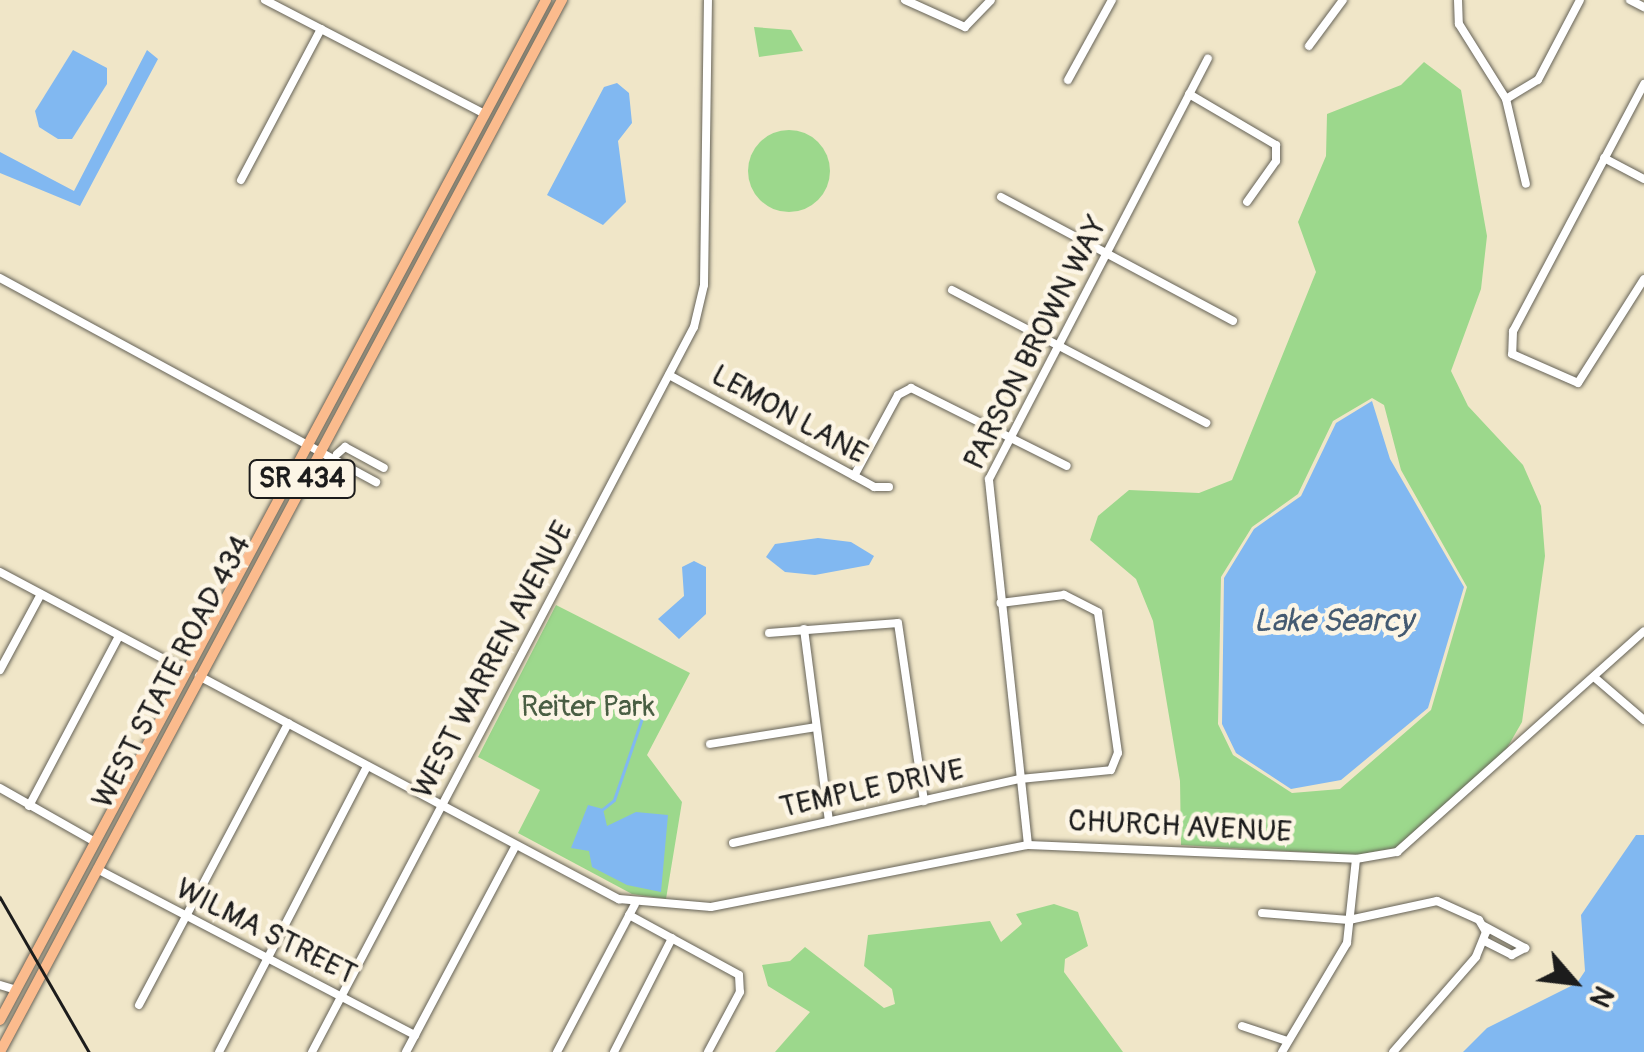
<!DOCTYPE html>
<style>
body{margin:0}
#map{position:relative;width:1644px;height:1052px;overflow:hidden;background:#f0e6c8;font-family:Pangolin,sans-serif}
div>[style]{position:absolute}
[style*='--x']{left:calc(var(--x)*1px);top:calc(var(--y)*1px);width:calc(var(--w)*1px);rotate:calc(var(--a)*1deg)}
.green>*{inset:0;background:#9cd88c}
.round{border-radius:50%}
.water>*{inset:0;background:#81b8f1}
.stream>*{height:2.5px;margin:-1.25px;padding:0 1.25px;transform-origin:1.25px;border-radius:1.25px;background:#81b8f1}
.roads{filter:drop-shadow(0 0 2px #666358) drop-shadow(0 0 2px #666358)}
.minor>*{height:8px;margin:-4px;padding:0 4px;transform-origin:4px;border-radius:4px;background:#fff}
.major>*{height:10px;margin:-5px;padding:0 5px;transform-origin:5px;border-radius:5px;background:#fbbb8d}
.rail>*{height:2.5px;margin:-1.25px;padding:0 1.25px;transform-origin:1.25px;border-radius:1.25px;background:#1c1c1c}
span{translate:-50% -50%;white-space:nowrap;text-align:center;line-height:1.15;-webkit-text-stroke:9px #fcf5e5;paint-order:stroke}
.shield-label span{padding:2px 8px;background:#fcf5e5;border:2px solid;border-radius:8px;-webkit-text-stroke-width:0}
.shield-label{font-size:28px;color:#1c1c1c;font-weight:700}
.street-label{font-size:30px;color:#1c1c1c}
.park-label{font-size:30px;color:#495e43}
.water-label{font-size:32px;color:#445a71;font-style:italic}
.north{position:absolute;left:1524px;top:932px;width:100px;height:100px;-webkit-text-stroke:8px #fcf5e5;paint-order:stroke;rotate:118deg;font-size:28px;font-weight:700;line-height:40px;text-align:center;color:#1c1c1c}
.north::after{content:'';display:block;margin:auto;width:35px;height:45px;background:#1c1c1c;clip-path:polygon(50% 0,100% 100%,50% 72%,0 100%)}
</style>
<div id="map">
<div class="green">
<i style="clip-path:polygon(754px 27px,791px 30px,803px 51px,759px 57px)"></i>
<i style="clip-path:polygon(evenodd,1424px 62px,1461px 90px,1487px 236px,1481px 289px,1451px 371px,1468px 406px,1523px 465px,1541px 506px,1545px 556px,1522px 722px,1503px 755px,1395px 848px,1356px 855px,1181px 845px,1180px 781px,1153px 621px,1136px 579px,1090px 540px,1098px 516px,1129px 490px,1199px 493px,1232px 480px,1316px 272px,1298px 222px,1326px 156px,1327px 114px,1401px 85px,1424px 62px,1372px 398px,1384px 405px,1401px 470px,1467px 587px,1431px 710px,1340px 789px,1292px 793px,1233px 755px,1218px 724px,1221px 577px,1252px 527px,1298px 494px,1333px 421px,1372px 398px)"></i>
<i class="round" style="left:748px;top:130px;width:82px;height:82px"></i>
<i style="clip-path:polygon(556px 605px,690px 673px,647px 755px,682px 802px,666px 899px,632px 894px,518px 833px,540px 790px,478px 757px)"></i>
<i style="clip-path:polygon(1054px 904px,1078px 912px,1088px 946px,1065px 959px,1064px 972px,1123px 1052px,775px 1052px,810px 1012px,768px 986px,762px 965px,790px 961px,805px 947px,884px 1008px,895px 1004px,892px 989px,864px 966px,868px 935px,990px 921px,1001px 942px,1022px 924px,1016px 914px)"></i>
</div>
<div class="water">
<i style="clip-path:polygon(73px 50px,107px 68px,107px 84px,72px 139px,58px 139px,39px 127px,35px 111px)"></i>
<i style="clip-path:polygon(147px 50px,158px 59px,80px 206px,0 173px,0 152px,74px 191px)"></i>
<i style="clip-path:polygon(617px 83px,629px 93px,632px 123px,618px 141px,626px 202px,603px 225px,547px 195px,604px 87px)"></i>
<i style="clip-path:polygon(1372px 401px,1390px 459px,1464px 587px,1428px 708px,1341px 780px,1291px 789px,1236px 753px,1222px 724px,1224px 578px,1254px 529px,1301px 496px,1336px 423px)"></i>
<i style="clip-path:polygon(818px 538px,851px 542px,874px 556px,869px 565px,815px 575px,785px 572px,766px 557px,775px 544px)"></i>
<i style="clip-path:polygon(694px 561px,706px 567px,706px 614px,679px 639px,658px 619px,684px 596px,682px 567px)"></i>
<i style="clip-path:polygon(588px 805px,603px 809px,607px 826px,636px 812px,668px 815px,661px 892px,627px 885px,592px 867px,589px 851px,571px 848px)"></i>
<i style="clip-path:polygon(1636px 835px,1644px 835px,1644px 1052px,1463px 1052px,1487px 1028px,1577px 983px,1585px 971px,1581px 915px)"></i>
</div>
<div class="stream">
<i style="--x:603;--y:809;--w:14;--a:-39"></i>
<i style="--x:614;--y:800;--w:108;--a:-71.1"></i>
</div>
<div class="roads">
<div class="minor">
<i style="--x:265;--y:0;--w:246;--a:27.4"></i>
<i style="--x:905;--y:0;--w:66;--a:24.2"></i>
<i style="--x:965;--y:27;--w:37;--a:-46"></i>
<i style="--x:1458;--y:0;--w:24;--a:88"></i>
<i style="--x:1459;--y:24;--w:89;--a:57.9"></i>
<i style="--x:1506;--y:99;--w:87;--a:76.8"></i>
<i style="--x:1630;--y:0;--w:16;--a:27"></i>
<i style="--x:1309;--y:46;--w:57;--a:-53.5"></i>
<i style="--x:1068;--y:80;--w:91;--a:-61.2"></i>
<i style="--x:1644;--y:84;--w:280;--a:117.9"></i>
<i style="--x:1513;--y:331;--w:23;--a:92"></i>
<i style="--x:1512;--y:354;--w:72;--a:23.7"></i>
<i style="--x:1578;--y:383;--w:123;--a:-57.6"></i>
<i style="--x:1189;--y:94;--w:101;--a:30.4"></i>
<i style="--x:1276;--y:145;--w:16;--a:90"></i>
<i style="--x:1276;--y:161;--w:50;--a:125.3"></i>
<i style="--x:1506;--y:99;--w:37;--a:-31"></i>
<i style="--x:1538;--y:80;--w:90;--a:-62.3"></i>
<i style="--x:1604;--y:158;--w:45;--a:27.7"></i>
<i style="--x:241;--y:180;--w:171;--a:-62.1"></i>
<i style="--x:1001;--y:197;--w:263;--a:28.1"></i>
<i style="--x:0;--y:278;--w:428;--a:28.5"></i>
<i style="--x:952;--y:290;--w:287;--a:27.6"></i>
<i style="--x:669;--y:375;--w:234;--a:28.6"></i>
<i style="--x:874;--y:487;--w:15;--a:0"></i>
<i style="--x:337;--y:454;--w:11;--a:-41"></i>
<i style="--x:345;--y:447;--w:44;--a:28.3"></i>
<i style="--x:854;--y:476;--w:92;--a:-61.5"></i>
<i style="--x:898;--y:395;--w:15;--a:-28"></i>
<i style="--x:911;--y:388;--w:174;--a:26.6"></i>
<i style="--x:0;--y:572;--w:211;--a:28"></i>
<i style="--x:804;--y:629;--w:194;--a:82.6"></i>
<i style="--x:769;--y:633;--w:129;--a:-4.4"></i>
<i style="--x:898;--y:623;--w:180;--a:81.7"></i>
<i style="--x:0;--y:670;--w:86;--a:-61.7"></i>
<i style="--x:199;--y:676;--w:476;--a:28"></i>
<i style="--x:619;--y:899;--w:92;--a:5"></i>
<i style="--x:711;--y:907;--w:323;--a:-11.1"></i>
<i style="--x:1028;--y:845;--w:328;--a:2.4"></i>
<i style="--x:1356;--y:859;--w:42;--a:-9.7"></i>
<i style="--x:1397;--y:852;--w:331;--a:-41.8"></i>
<i style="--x:1594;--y:677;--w:66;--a:40.7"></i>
<i style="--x:710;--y:744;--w:107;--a:-9.1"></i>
<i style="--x:0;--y:788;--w:109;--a:29.6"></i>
<i style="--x:29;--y:806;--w:192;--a:-62.1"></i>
<i style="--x:733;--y:843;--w:294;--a:-12.6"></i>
<i style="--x:1020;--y:779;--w:91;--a:-5.6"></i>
<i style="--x:1111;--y:770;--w:18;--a:-68"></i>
<i style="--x:1118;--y:753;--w:142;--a:-98.1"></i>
<i style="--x:1098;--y:612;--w:38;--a:-153"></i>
<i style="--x:1064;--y:595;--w:64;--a:172.9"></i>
<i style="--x:1028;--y:845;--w:368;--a:-96.1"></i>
<i style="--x:989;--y:479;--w:474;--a:-62.5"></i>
<i style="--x:97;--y:869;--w:359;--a:27.6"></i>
<i style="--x:1262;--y:913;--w:87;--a:4.6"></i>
<i style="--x:1349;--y:920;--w:90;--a:-12.2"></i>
<i style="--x:1437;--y:901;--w:46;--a:24.3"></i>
<i style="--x:1479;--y:920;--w:14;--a:60"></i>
<i style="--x:1486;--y:932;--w:27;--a:112"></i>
<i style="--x:1476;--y:957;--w:126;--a:131.1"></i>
<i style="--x:629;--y:915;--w:125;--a:28.6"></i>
<i style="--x:739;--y:975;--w:17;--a:87"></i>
<i style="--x:740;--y:992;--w:68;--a:118.1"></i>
<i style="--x:1484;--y:926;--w:47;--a:28.2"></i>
<i style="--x:1525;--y:948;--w:15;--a:152"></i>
<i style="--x:1512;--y:955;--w:30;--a:-153"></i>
<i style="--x:0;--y:985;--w:17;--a:17"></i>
<i style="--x:139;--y:1005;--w:319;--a:-62.1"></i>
<i style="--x:1242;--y:1026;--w:47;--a:18.4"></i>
<i style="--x:219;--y:1052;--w:322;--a:-62.6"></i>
<i style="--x:312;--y:1052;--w:819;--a:-62.22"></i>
<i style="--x:694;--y:327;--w:43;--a:-76.6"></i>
<i style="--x:704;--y:285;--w:285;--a:-89.2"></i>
<i style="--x:406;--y:1052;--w:234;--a:-62"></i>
<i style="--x:557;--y:1052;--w:167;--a:-62.2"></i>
<i style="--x:614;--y:1052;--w:128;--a:-63"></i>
<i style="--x:1282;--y:1052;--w:127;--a:-59.2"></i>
<i style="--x:1347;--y:943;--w:84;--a:-83.9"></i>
</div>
<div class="major">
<i style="--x:0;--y:1020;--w:1157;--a:-61.84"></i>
<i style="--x:0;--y:1052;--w:1193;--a:-61.89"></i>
</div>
</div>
<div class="rail">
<i style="--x:0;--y:897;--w:179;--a:60.1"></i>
</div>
<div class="shield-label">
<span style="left:302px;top:479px">SR 434</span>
</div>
<div class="street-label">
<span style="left:1036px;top:343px;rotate:-63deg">PARSON BROWN WAY</span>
<span style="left:789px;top:415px;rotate:29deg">LEMON LANE</span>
<span style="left:493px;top:660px;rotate:-62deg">WEST WARREN AVENUE</span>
<span style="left:172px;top:672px;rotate:-62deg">WEST STATE ROAD 434</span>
<span style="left:872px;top:789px;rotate:-12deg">TEMPLE DRIVE</span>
<span style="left:1180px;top:827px;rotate:3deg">CHURCH AVENUE</span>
<span style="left:266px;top:932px;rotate:27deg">WILMA STREET</span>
</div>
<div class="park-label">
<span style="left:588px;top:707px">Reiter Park</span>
</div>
<div class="water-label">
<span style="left:1333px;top:621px">Lake Searcy</span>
</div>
<div class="north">N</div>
</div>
